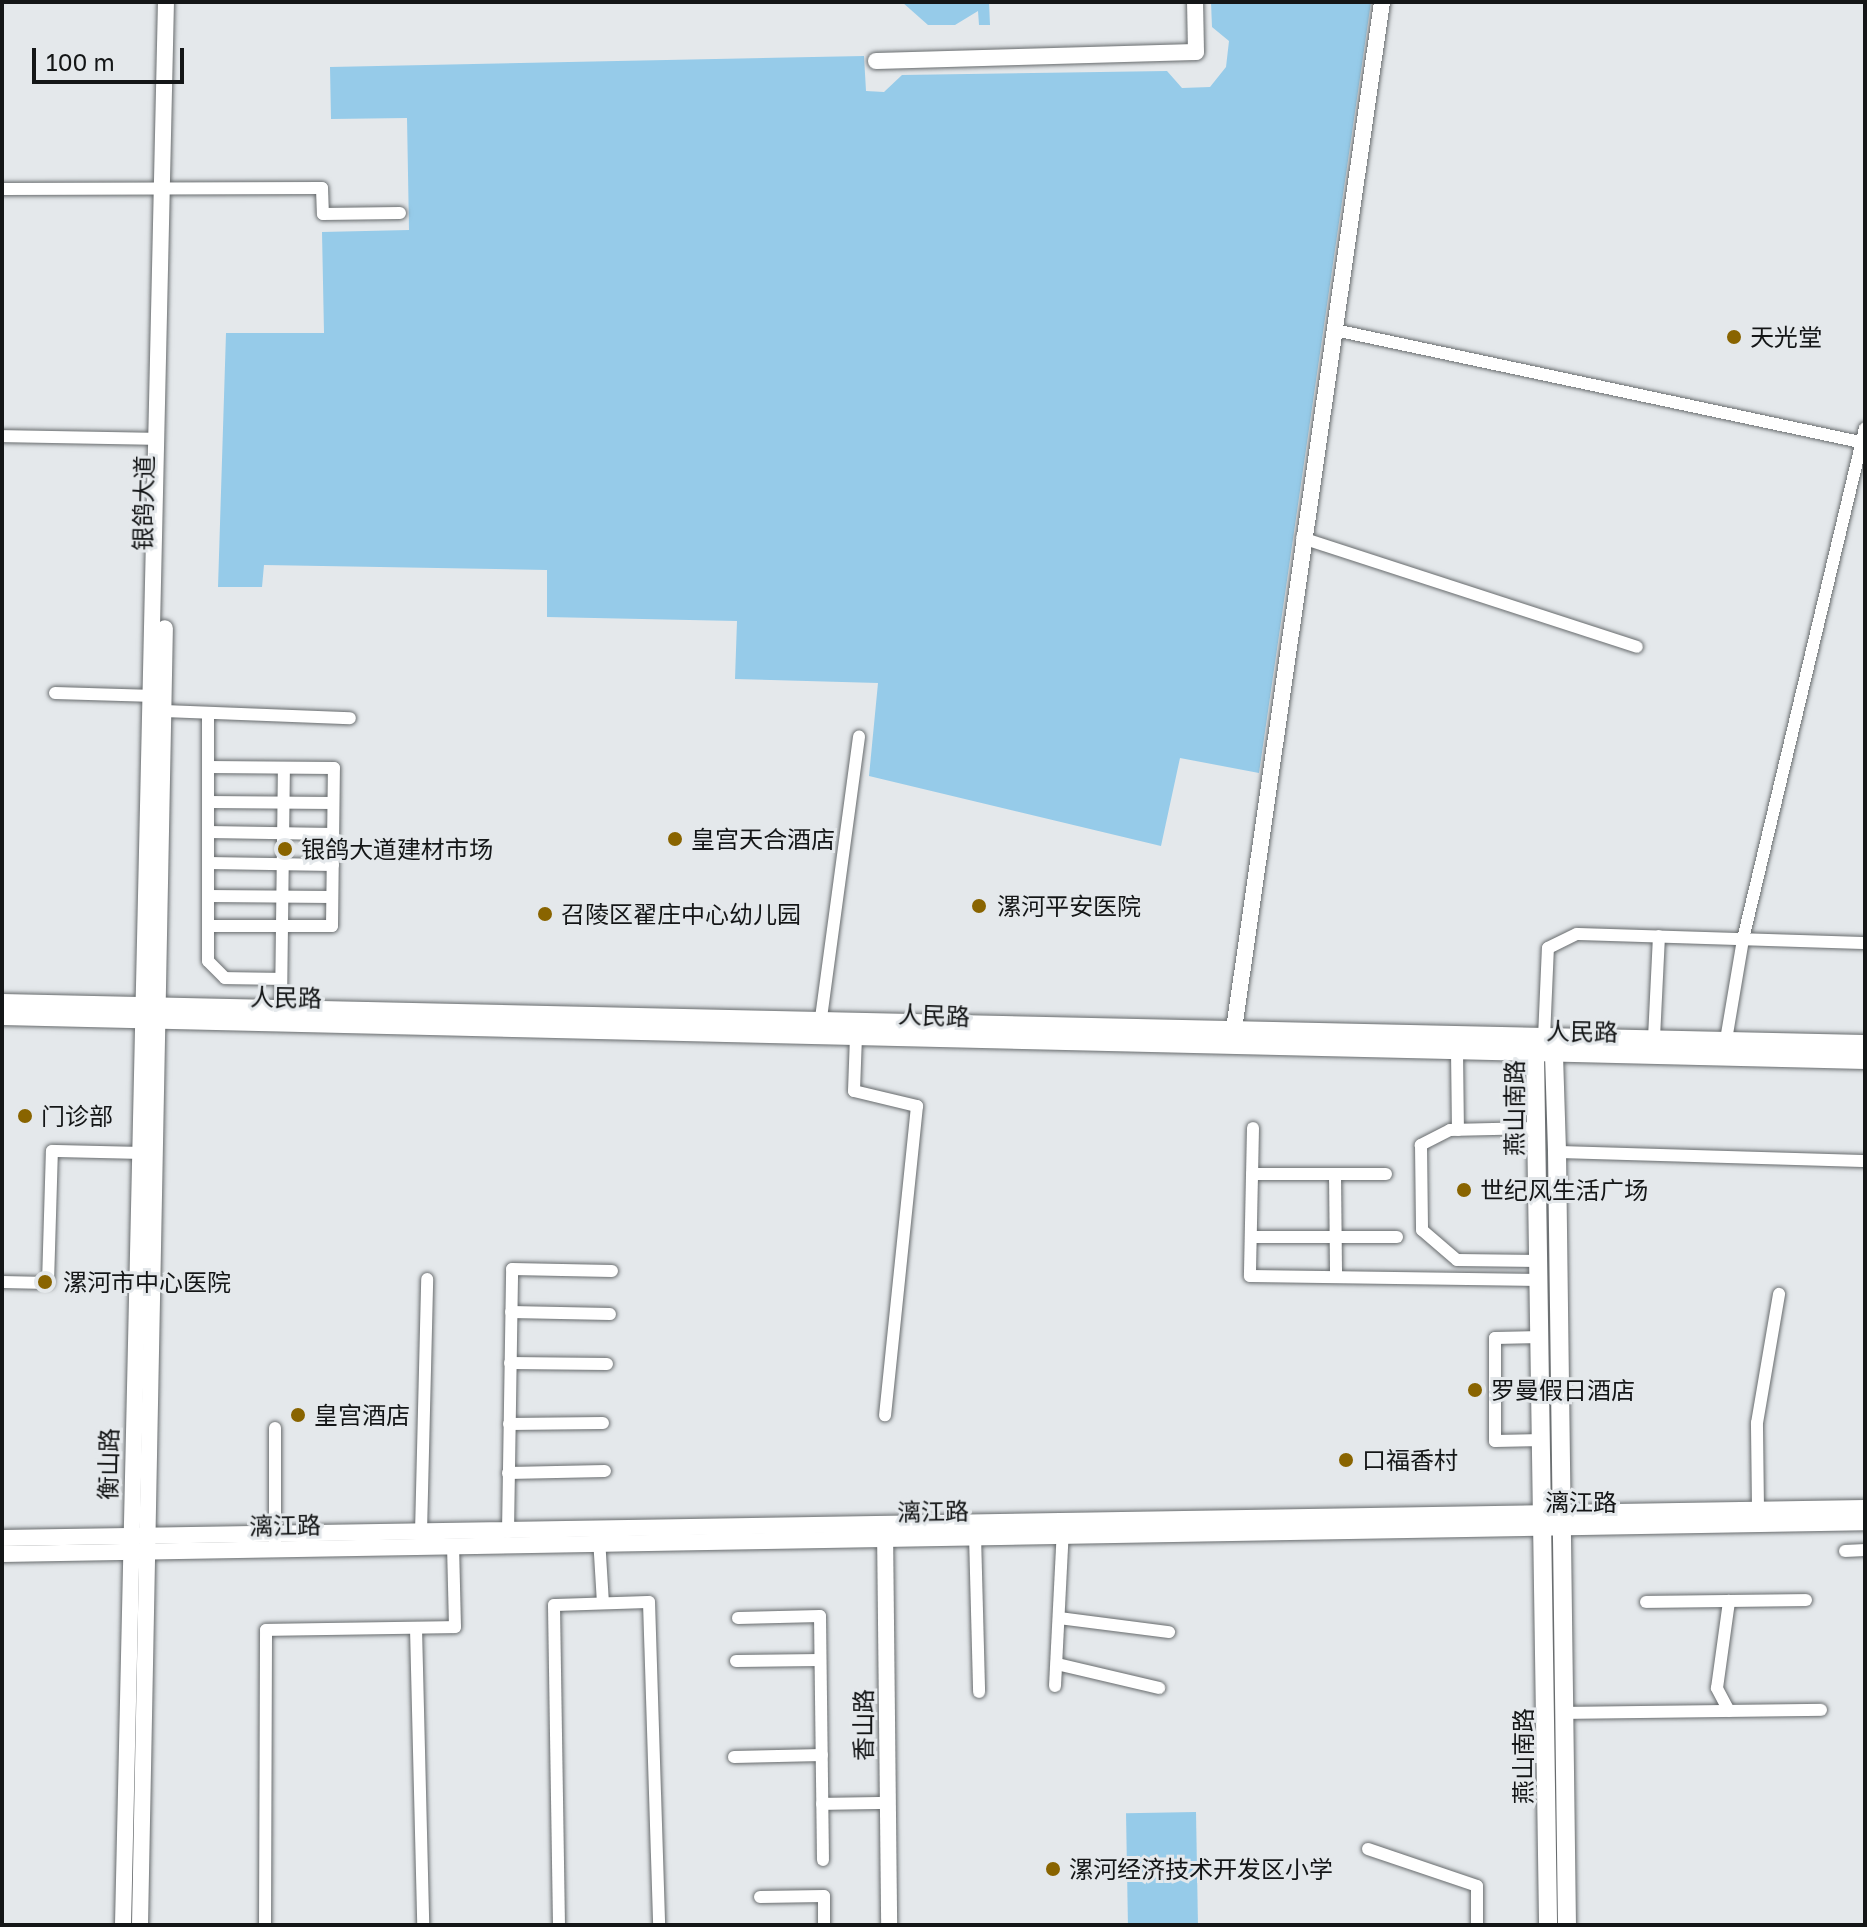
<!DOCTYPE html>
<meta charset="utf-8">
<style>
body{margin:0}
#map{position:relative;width:1867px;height:1927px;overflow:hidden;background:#e4e8eb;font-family:"Golos Text","Noto Sans SC",sans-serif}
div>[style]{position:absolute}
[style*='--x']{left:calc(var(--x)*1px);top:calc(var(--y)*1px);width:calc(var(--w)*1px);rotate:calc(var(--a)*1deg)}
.green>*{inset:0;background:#96cbe9;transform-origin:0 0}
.roads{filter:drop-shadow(0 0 2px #676b6d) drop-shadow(0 0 2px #676b6d)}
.minor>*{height:12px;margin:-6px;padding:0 6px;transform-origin:6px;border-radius:6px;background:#fff}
.tertiary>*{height:16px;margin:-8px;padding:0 8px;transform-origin:8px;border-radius:8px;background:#fff}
.secondary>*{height:18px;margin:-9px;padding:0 9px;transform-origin:9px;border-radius:9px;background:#fff}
.dots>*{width:22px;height:22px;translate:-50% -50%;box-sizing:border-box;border:4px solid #e4e8eb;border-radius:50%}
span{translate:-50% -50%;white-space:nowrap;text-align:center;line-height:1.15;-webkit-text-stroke:6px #e4e8eb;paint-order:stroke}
.poi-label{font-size:24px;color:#141617}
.left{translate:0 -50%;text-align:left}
.street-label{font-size:24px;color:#141617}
.frame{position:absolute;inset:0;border:4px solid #141617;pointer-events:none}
.scale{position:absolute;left:32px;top:48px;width:152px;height:36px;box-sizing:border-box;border:4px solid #141617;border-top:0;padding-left:10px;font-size:24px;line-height:28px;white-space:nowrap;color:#141617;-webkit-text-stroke:6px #e4e8eb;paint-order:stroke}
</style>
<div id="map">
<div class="green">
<i style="clip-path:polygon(902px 2px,989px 2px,990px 25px,979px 25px,978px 11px,955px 25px,928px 25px)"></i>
<i style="clip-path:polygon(1211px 2px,1371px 2px,1259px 773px,1180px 758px,1161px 846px,869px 776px,878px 683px,735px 679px,737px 621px,547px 617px,547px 570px,264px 565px,262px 587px,218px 587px,226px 333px,324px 333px,322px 232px,409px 230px,407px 118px,331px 119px,330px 67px,864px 56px,866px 91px,884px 92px,902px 75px,1167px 71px,1182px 88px,1210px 87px,1226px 67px,1229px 41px,1212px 27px)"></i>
<i style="left:1196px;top:1812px;width:113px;height:70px;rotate:89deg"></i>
</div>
<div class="roads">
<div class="minor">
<i style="--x:2;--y:189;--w:320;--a:-0.2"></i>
<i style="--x:322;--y:188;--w:26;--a:88"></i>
<i style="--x:323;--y:214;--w:77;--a:-0.7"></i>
<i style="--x:1335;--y:330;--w:542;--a:12.04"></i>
<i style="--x:2;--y:436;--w:156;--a:1.1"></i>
<i style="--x:1302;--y:538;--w:352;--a:18"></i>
<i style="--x:55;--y:693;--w:100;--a:1.7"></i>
<i style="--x:164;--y:711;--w:186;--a:2.2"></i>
<i style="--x:208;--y:713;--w:248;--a:90"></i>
<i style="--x:208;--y:961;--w:24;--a:45"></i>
<i style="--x:225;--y:978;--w:56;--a:1"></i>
<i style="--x:208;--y:802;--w:125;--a:0.5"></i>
<i style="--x:208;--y:832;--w:125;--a:0.9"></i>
<i style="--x:208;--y:863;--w:125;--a:0.9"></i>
<i style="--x:208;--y:896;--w:124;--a:0.5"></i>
<i style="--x:208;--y:926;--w:124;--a:0"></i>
<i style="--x:332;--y:926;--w:158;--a:-89.3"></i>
<i style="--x:334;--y:768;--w:126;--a:-179.5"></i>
<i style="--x:281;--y:1007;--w:239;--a:-89.3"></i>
<i style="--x:821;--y:1018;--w:284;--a:-82.3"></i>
<i style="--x:856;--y:1036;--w:55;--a:92.1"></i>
<i style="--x:854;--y:1091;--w:65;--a:13.4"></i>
<i style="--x:917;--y:1106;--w:311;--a:95.9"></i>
<i style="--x:1544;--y:1038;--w:90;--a:-87.5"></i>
<i style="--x:1548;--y:948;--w:32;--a:-26"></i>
<i style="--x:1577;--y:934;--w:288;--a:1.8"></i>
<i style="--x:1654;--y:1038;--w:102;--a:-87.2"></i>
<i style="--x:1726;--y:1040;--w:102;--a:-80.4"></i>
<i style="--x:1743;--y:939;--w:525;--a:-76.57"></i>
<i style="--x:1457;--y:1051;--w:79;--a:89.3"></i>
<i style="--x:1253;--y:1128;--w:148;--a:91.2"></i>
<i style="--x:1250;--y:1276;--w:290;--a:0.8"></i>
<i style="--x:1536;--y:1128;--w:86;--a:178.7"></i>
<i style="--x:1450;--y:1130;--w:33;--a:153"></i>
<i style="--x:1421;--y:1145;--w:85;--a:89.3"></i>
<i style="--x:1422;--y:1230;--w:46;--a:40.6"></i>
<i style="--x:1457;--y:1260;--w:82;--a:0.7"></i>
<i style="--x:1557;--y:1152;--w:308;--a:1.7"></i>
<i style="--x:1252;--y:1174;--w:134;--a:0"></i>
<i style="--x:1335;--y:1174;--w:103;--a:89.4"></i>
<i style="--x:1251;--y:1237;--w:146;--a:0"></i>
<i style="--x:2;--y:1282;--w:46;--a:1.2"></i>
<i style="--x:48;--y:1283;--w:132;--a:-88.3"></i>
<i style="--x:52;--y:1151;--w:85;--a:1.3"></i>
<i style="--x:511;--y:1312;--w:99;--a:1.2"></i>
<i style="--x:1541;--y:1337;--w:46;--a:178.8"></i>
<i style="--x:1495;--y:1338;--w:103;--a:90"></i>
<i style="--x:1495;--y:1441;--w:48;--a:-1.2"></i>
<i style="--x:510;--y:1363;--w:97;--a:0.6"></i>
<i style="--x:509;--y:1424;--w:94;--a:-0.6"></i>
<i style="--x:508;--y:1473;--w:97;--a:-1.2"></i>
<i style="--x:1758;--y:1509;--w:86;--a:-90.7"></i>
<i style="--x:1757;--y:1423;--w:131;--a:-80.3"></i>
<i style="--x:508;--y:1532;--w:263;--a:-89.1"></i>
<i style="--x:512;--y:1269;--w:100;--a:1.1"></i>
<i style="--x:421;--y:1533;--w:254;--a:-88.6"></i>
<i style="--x:975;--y:1535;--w:157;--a:88.5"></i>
<i style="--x:599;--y:1538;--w:65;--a:86.5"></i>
<i style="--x:275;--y:1542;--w:114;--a:-90"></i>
<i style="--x:1845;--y:1551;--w:20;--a:-3"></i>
<i style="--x:1646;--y:1602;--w:160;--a:-0.7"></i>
<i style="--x:738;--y:1618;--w:82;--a:-1.4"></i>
<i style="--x:820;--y:1616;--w:244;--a:89.3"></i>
<i style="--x:1059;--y:1618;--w:111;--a:7.3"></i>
<i style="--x:416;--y:1628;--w:297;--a:88.6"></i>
<i style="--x:736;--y:1661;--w:84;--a:-0.7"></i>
<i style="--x:1057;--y:1664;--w:105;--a:13.2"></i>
<i style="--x:1055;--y:1686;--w:158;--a:-87.1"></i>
<i style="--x:1729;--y:1711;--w:26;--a:-118"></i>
<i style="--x:1717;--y:1688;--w:88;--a:-82.1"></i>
<i style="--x:1564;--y:1713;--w:257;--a:-0.7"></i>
<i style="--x:734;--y:1757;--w:88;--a:-1.3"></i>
<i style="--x:822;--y:1804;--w:66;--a:-0.9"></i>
<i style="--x:1368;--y:1849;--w:115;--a:18.7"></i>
<i style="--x:1477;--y:1886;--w:39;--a:90"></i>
<i style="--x:760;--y:1897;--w:64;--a:-0.9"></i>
<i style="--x:824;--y:1896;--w:29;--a:90"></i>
<i style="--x:265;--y:1925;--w:295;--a:-89.8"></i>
<i style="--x:266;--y:1630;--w:189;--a:-0.9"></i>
<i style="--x:455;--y:1627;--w:81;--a:-91.4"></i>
<i style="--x:559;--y:1925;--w:320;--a:-90.9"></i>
<i style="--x:554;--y:1605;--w:95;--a:-1.8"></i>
<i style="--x:649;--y:1602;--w:323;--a:88.2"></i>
</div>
<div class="tertiary">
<i style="--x:876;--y:61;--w:320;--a:-1.6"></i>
<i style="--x:1196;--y:52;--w:50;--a:-91.1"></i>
<i style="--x:1232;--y:1043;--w:1052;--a:-81.8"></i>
<i style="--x:885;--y:1527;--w:398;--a:89.4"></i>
<i style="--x:2;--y:1538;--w:1863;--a:-0.92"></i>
<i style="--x:2;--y:1554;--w:1863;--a:-0.98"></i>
<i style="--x:123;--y:1925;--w:1923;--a:-88.72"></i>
<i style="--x:140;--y:1925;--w:1297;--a:-88.9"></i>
</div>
<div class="secondary">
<i style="--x:2;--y:1003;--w:1863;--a:1.26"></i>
<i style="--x:2;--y:1016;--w:1864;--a:1.35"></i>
<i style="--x:1541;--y:1044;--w:12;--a:121"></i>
<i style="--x:1535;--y:1054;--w:871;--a:89.14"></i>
<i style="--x:1548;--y:1044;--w:13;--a:61"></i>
<i style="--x:1554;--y:1055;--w:97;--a:88.2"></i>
<i style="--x:1557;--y:1152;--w:773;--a:89.26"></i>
</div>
</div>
<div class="dots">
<i style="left:1734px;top:337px;background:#896400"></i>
<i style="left:675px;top:839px;background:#896400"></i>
<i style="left:285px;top:849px;background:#896400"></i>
<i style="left:979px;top:906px;background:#896400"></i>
<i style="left:545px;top:914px;background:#896400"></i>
<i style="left:25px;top:1116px;background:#896400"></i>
<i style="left:1464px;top:1190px;background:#896400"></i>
<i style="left:45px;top:1282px;background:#896400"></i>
<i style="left:1475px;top:1390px;background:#896400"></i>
<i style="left:298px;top:1415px;background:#896400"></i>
<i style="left:1346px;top:1460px;background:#896400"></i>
<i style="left:1053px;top:1869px;background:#896400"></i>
</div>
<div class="poi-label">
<span class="left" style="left:1750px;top:337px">天光堂</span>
<span class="left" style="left:691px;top:839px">皇宫天合酒店</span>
<span class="left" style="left:301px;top:849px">银鸽大道建材市场</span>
<span class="left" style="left:997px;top:906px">漯河平安医院</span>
<span class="left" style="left:561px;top:914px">召陵区翟庄中心幼儿园</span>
<span class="left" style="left:41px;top:1116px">门诊部</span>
<span class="left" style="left:1480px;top:1190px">世纪风生活广场</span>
<span class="left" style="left:63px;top:1282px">漯河市中心医院</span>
<span class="left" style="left:1491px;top:1390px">罗曼假日酒店</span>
<span class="left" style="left:314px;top:1415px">皇宫酒店</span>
<span class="left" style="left:1362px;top:1460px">口福香村</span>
<span class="left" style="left:1069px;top:1869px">漯河经济技术开发区小学</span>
</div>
<div class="street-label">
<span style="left:143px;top:503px;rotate:-89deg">银鸽大道</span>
<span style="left:286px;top:997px;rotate:1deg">人民路</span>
<span style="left:934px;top:1015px;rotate:2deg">人民路</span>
<span style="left:1582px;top:1031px;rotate:1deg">人民路</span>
<span style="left:1514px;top:1108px;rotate:-90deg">燕山南路</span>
<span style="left:108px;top:1464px;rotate:-89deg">衡山路</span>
<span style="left:1581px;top:1502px">漓江路</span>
<span style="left:933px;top:1511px;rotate:-1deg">漓江路</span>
<span style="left:285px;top:1525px;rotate:-1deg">漓江路</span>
<span style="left:863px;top:1725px;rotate:-90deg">香山路</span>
<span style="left:1523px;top:1756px;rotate:-90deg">燕山南路</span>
</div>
<div class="frame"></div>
<div class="scale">100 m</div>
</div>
